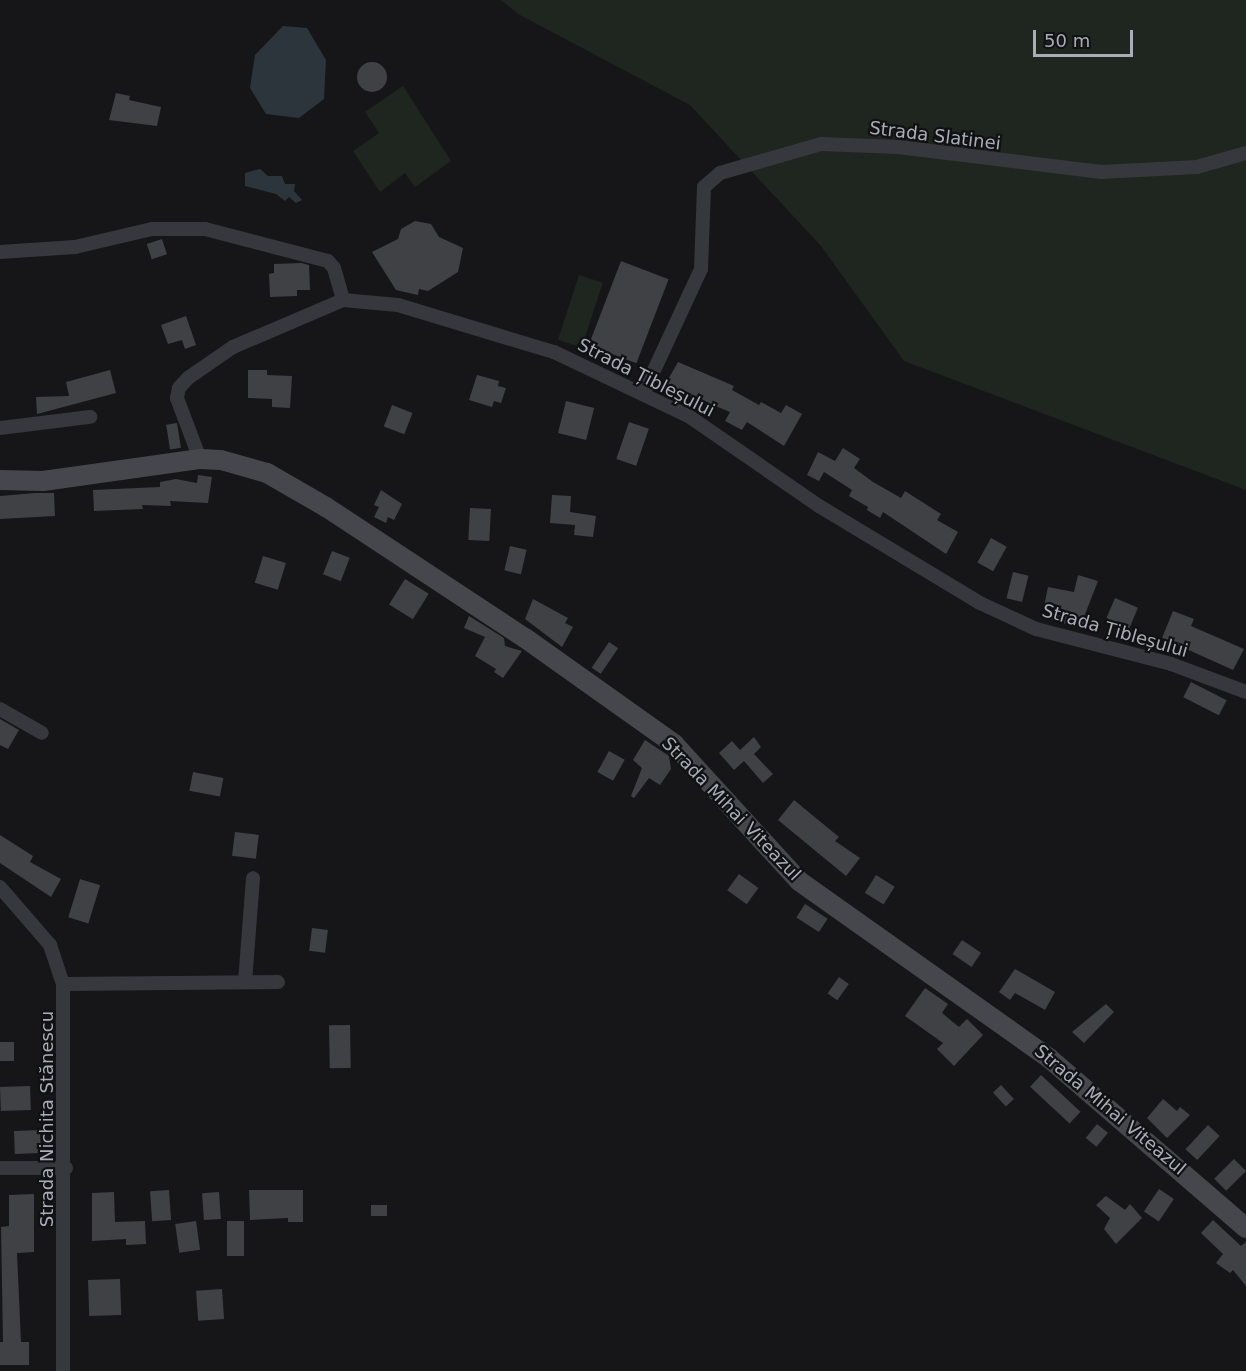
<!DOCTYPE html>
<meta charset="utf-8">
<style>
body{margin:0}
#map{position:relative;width:1246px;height:1371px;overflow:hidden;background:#161618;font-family:"DejaVu Sans",sans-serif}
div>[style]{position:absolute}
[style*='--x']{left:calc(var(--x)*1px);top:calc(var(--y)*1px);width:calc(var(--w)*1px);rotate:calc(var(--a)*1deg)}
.green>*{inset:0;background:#1e261f;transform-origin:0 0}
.water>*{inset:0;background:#2c353c}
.building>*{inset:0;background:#404145;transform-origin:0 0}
.round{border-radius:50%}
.minor>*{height:14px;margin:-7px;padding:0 7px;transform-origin:7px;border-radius:7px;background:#37383d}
.secondary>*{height:20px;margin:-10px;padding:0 10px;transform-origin:10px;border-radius:10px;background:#45474d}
span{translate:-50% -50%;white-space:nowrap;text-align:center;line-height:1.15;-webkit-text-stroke:4.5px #111113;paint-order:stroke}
.street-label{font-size:18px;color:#a8adb8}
.scale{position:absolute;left:1033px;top:30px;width:100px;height:27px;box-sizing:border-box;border:3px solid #a8adb8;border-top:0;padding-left:8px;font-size:18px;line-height:21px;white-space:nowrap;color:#a8adb8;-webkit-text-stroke:4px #111113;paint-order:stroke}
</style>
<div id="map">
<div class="green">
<i style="clip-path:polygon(501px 0,1246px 0,1246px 490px,904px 361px,821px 246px,690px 105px,518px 14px)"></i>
<i style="clip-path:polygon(403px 86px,451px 161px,415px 187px,405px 173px,380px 192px,353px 151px,379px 133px,365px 112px)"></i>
<i style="left:579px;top:275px;width:25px;height:68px;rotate:18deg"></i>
</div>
<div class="water">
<i style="clip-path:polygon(283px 26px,307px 28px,326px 60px,324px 99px,299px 118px,266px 114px,250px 88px,255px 55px)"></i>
<i style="clip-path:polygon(260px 169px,268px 176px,282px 176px,285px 184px,295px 184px,294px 191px,302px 200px,296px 203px,289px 197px,285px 201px,276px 194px,245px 186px,245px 173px)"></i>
</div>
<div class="building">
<i class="round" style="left:357px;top:62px;width:30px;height:30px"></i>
<i style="clip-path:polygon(116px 93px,130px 96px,129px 100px,161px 107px,157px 126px,109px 120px)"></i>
<i style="clip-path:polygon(415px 221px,431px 224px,439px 237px,463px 248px,458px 272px,428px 291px,419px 289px,418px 295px,396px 290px,372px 252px,398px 239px,401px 229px)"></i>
<i style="left:162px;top:239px;width:16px;height:16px;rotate:72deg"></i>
<i style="left:621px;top:261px;width:51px;height:90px;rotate:21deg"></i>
<i style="clip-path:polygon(301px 263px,309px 265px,310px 290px,297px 290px,297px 296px,270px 297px,269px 274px,274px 273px,274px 264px)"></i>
<i style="clip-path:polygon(186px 316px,196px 345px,185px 349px,182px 340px,168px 344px,161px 325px)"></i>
<i style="clip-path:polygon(678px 362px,734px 386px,732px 390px,759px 405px,761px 402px,781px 413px,786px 405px,802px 414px,784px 446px,747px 422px,742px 430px,725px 421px,730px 412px,665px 385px)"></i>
<i style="clip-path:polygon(110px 370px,116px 393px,37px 414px,36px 397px,69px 396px,66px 382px)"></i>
<i style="clip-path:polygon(248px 370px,267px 370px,267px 375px,292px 376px,290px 408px,272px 407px,272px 399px,248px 398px)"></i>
<i style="clip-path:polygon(477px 375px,499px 381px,498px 386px,506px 388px,501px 403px,494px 401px,492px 407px,469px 400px)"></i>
<i style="left:566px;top:401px;width:29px;height:33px;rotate:14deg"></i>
<i style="left:392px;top:405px;width:22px;height:23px;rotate:21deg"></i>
<i style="left:629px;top:422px;width:21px;height:39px;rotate:19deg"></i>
<i style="left:177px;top:423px;width:25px;height:11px;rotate:81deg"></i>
<i style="clip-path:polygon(843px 448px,860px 459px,854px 468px,873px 482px,901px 498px,905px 491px,941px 514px,937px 520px,958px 532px,946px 554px,883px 512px,880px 518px,867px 510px,868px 507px,849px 496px,852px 490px,824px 472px,819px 481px,807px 475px,818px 452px,835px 461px)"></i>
<i style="clip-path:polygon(198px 475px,212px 477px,208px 503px,170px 501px,171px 506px,142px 505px,143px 509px,94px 511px,93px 490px,160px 487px,160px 482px,176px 479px,197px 483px)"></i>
<i style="clip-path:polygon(381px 490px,402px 504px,394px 520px,388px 517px,386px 523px,374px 517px,379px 507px,374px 505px)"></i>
<i style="clip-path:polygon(35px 493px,54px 493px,55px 516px,0 519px,0 496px)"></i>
<i style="clip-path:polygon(552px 495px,571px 496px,570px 512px,596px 516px,593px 537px,574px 535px,575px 525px,550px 523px)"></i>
<i style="left:470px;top:508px;width:21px;height:32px;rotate:3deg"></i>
<i style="left:991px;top:538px;width:18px;height:28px;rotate:29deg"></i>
<i style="left:510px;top:546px;width:17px;height:25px;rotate:13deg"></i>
<i style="left:332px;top:551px;width:19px;height:25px;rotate:21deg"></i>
<i style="left:263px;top:556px;width:24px;height:28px;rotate:17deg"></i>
<i style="left:1013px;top:572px;width:16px;height:27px;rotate:14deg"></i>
<i style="clip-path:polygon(1078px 575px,1098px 581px,1084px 617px,1084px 629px,1050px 619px,1052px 608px,1044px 606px,1048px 587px,1074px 592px)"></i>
<i style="left:405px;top:579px;width:28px;height:30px;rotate:32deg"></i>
<i style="left:1115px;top:598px;width:25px;height:22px;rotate:23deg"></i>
<i style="clip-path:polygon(533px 599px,568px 618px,565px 623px,573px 627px,562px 647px,525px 619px)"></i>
<i style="clip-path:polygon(1173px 611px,1194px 619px,1191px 626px,1244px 649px,1233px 670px,1162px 638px)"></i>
<i style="clip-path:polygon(469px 616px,504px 638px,505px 646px,522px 651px,503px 678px,494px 672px,496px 669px,475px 656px,485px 637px,464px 628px)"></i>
<i style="left:609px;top:642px;width:11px;height:31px;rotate:34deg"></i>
<i style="left:1191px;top:682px;width:40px;height:17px;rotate:27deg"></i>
<i style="clip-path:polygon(0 719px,19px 730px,8px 749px,0 745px)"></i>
<i style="clip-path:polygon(754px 737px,761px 747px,754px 754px,773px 774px,763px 783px,744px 761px,734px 770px,719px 753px,732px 741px,740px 750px)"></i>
<i style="clip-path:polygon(645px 740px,669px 756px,671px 769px,660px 785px,649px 778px,634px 798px,631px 796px,642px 768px,633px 760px)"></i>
<i style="left:609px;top:751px;width:18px;height:24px;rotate:29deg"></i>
<i style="left:193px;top:772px;width:31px;height:19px;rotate:11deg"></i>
<i style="clip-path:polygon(794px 800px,839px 837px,835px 841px,860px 858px,846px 876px,778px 820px)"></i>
<i style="left:235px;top:832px;width:24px;height:24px;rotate:7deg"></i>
<i style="clip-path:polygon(0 835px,33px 856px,30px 862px,61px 879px,51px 897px,0 863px)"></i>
<i style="left:739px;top:874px;width:24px;height:20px;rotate:36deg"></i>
<i style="left:876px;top:875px;width:22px;height:21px;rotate:32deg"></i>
<i style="left:80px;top:879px;width:21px;height:40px;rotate:17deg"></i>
<i style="left:805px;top:904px;width:27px;height:16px;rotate:33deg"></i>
<i style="left:312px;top:928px;width:16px;height:23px;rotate:7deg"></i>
<i style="left:962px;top:940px;width:23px;height:17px;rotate:34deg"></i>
<i style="clip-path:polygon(1015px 969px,1055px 992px,1045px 1010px,1015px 993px,1010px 1000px,999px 992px)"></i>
<i style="left:839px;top:977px;width:12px;height:20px;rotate:35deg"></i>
<i style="clip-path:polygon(925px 988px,948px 1004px,942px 1013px,959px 1027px,967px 1019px,983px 1035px,954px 1066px,937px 1049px,943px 1043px,905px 1016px)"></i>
<i style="clip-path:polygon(1106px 1004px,1114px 1012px,1084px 1043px,1072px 1032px)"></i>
<i style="left:350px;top:1025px;width:43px;height:21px;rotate:89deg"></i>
<i style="left:0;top:1042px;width:14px;height:19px"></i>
<i style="left:1041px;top:1075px;width:54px;height:16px;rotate:43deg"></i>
<i style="left:1001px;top:1085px;width:19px;height:11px;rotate:47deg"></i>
<i style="left:30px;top:1086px;width:24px;height:30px;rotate:88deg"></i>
<i style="clip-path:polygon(1163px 1099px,1177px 1111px,1180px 1107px,1190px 1115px,1167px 1138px,1147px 1118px)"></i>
<i style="left:1097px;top:1124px;width:14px;height:18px;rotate:39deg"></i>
<i style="left:1208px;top:1125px;width:16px;height:33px;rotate:43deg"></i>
<i style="left:40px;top:1130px;width:23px;height:26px;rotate:88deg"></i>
<i style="left:1234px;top:1159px;width:17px;height:28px;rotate:45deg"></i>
<i style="left:1159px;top:1189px;width:18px;height:27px;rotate:34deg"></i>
<i style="left:169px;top:1190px;width:30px;height:19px;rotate:86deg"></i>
<i style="clip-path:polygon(249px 1190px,303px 1190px,303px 1222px,288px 1222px,288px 1218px,250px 1220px)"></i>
<i style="clip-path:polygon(114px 1192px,115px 1222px,145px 1221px,146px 1244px,126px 1245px,126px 1239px,92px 1241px,92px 1193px)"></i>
<i style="left:219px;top:1192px;width:27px;height:17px;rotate:86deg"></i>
<i style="clip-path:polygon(34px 1194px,34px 1252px,17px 1253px,21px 1342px,29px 1342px,29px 1365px,0 1365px,0 1342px,3px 1342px,1px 1227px,9px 1226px,9px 1195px)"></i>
<i style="clip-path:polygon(1106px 1196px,1125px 1210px,1130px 1204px,1142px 1218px,1116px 1244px,1104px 1229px,1110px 1218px,1096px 1205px)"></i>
<i style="left:387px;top:1205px;width:11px;height:16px;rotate:90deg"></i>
<i style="clip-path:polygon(1213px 1220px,1241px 1246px,1246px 1242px,1246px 1286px,1233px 1270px,1230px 1273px,1216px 1263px,1223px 1254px,1201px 1233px)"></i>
<i style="left:196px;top:1221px;width:29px;height:21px;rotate:82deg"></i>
<i style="left:227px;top:1221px;width:17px;height:35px"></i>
<i style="left:120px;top:1279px;width:36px;height:32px;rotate:88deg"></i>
<i style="left:222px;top:1289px;width:30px;height:26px;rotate:86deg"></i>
</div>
<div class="minor">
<i style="--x:0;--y:252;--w:75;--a:-3.8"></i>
<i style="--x:75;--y:247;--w:79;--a:-13.2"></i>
<i style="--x:152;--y:229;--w:53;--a:0"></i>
<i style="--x:205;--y:229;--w:127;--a:14.6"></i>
<i style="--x:328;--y:261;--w:9;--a:49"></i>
<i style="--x:334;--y:268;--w:33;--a:74"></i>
<i style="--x:643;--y:394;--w:138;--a:-65.1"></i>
<i style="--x:701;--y:269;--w:82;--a:-87.9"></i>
<i style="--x:704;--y:187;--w:21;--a:-41"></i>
<i style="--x:720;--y:173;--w:105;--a:-16"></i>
<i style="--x:821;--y:144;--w:77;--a:2.2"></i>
<i style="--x:898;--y:147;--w:205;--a:7"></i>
<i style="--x:1101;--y:172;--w:96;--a:-3"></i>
<i style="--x:1197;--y:167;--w:51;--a:-15.9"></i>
<i style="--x:0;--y:428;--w:91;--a:-7"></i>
<i style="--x:200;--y:459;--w:65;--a:-110.7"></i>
<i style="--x:177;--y:398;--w:10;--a:-79"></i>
<i style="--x:179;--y:388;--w:13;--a:-48"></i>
<i style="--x:188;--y:378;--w:55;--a:-34.6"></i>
<i style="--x:233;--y:347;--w:120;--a:-23.1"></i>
<i style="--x:343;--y:300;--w:55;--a:5.2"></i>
<i style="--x:398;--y:305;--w:163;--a:16.8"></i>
<i style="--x:554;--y:352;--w:151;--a:25.5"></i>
<i style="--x:690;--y:417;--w:157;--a:34.6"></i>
<i style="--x:819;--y:506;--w:188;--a:31.1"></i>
<i style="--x:980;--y:603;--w:62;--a:24.9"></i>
<i style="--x:1036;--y:629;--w:139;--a:14.5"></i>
<i style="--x:1171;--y:664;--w:80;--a:20.5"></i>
<i style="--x:0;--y:709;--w:48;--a:29.7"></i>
<i style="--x:0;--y:887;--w:77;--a:49.2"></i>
<i style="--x:50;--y:945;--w:41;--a:71.6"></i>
<i style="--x:63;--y:984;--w:387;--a:90"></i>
<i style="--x:245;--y:982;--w:104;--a:-85.6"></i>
<i style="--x:63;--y:984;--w:215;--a:-0.5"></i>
<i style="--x:0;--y:1168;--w:66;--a:0"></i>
</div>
<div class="secondary">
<i style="--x:0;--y:480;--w:43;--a:1.3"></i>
<i style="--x:43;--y:481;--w:159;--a:-8"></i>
<i style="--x:200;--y:459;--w:21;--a:3"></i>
<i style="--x:221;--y:460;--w:48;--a:15.8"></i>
<i style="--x:267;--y:473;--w:68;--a:30"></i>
<i style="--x:326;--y:507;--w:238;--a:33.4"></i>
<i style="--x:525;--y:638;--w:183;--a:35.4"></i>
<i style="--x:674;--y:744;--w:185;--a:47.6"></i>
<i style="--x:799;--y:881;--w:306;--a:35.3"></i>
<i style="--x:1049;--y:1058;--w:260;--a:40.8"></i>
</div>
<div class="street-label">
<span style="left:935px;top:136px;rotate:7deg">Strada Slatinei</span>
<span style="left:646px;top:378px;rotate:27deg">Strada Țibleșului</span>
<span style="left:1115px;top:631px;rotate:16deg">Strada Țibleșului</span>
<span style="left:731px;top:809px;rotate:46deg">Strada Mihai Viteazul</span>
<span style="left:1110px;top:1110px;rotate:40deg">Strada Mihai Viteazul</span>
<span style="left:47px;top:1119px;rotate:-90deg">Strada Nichita Stănescu</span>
</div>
<div class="scale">50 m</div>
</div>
